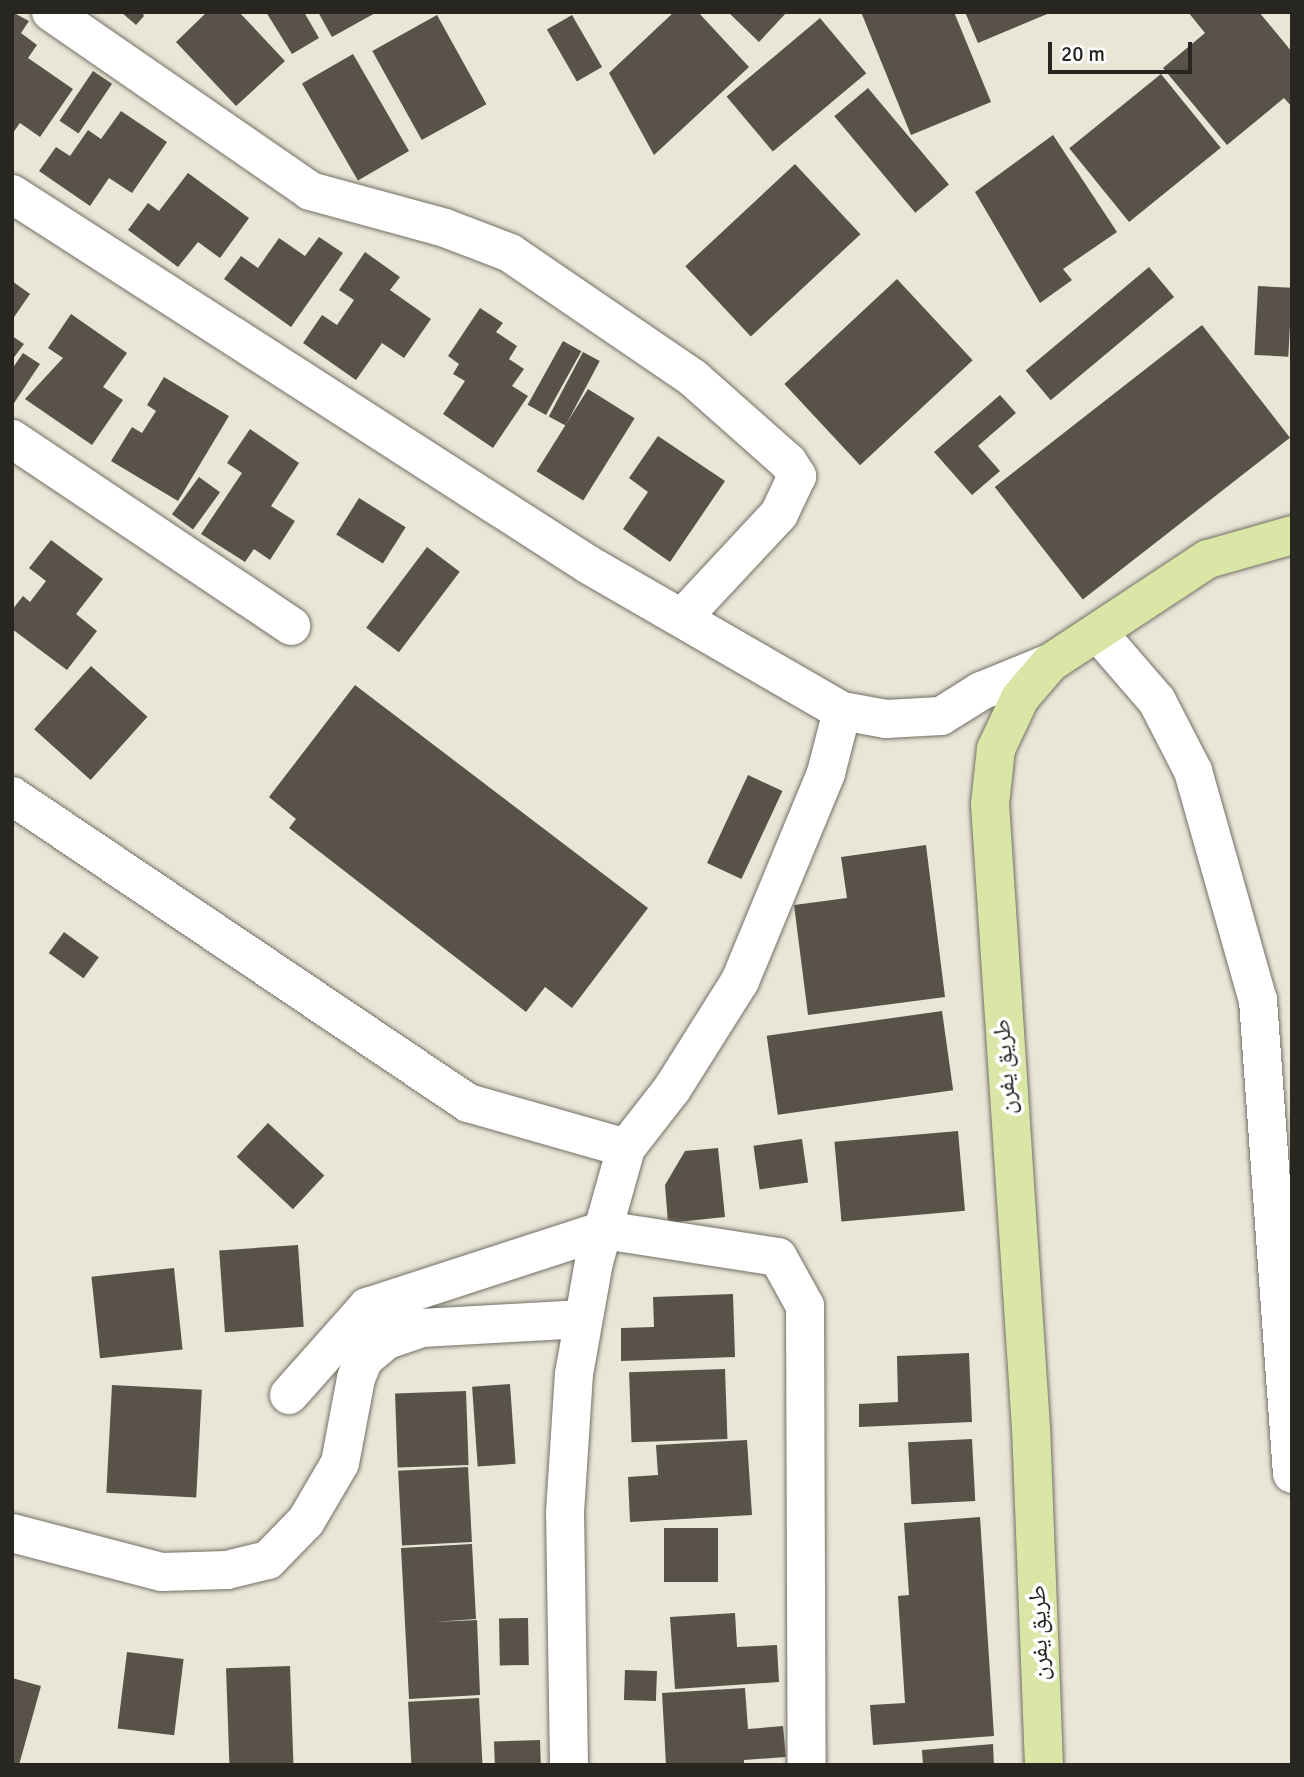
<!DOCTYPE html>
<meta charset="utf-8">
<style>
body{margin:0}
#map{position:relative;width:1304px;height:1777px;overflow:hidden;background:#e9e6d8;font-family:Signika,"Noto Naskh Arabic",sans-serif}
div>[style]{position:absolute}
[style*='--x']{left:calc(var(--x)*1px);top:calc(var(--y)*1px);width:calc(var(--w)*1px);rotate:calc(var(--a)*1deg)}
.building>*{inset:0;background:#595248;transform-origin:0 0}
.roads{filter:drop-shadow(0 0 2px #737064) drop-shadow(0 0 2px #737064)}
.minor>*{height:38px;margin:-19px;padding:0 19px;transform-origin:19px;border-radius:19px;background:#fff}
.major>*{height:38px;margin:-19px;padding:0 19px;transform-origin:19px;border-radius:19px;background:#dae6a5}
span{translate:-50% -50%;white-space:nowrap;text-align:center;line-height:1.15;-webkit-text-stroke:7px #fff;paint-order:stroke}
.street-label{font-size:24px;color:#272621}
.frame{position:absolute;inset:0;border:14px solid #272621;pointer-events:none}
.scale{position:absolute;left:1048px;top:42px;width:144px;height:32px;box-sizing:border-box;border:4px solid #272621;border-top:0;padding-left:9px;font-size:21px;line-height:24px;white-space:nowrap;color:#272621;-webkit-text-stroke:5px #fff;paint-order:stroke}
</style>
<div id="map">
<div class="building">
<i style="clip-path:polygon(12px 12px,29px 21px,21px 33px,37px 45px,28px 58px,73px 89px,40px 137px,20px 123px,12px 134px)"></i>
<i style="clip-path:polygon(121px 12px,142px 12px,144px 16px,136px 25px)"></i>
<i style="clip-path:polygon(207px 12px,239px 12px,285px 61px,236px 106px,176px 42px)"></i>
<i style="clip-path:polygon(266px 12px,304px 12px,319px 38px,292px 54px)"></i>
<i style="clip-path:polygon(318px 12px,377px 12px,332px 37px)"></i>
<i style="clip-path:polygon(674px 12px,698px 12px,749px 67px,654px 155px,609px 73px)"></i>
<i style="clip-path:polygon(728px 12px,787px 12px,759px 42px)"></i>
<i style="clip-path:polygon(861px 12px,954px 12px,991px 102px,911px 135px)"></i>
<i style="clip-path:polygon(965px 12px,1052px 12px,978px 43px)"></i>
<i style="clip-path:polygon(1188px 12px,1259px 12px,1292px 52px,1292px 107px,1284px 98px,1227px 145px,1163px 68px,1205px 33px)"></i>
<i style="left:437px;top:15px;width:102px;height:74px;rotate:61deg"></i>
<i style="left:572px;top:15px;width:60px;height:29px;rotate:60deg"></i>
<i style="left:820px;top:18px;width:72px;height:122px;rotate:50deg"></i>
<i style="left:353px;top:54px;width:112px;height:59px;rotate:60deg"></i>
<i style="left:93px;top:71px;width:23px;height:60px;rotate:34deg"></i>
<i style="left:1161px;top:74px;width:95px;height:118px;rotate:51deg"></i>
<i style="left:868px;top:88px;width:126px;height:44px;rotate:50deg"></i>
<i style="clip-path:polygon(121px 111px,167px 142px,132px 193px,109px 178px,90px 206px,39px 171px,56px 147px,70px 156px,88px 130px,101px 139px)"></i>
<i style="clip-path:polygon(1053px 135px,1117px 232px,1063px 269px,1072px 280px,1040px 303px,975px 192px)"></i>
<i style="left:795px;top:164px;width:96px;height:150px;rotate:47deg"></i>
<i style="clip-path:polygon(188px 173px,249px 218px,220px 258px,198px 242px,178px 267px,128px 230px,148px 203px,159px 211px)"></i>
<i style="clip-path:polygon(319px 237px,343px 253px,291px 327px,224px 279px,241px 256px,258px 268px,279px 238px,305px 256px)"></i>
<i style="clip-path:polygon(365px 252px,400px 277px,390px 290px,431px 319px,404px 358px,382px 343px,356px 380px,303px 343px,322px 315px,337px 325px,354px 300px,339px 290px)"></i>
<i style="left:1149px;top:267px;width:39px;height:161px;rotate:50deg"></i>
<i style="left:897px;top:279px;width:111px;height:154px;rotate:47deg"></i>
<i style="clip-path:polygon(12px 281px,30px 294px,12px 320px)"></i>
<i style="left:1258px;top:286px;width:34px;height:69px;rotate:3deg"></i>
<i style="clip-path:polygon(480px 308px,503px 323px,496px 332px,517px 346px,509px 359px,524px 369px,512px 386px,528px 396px,493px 448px,443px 414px,465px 381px,453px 374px,459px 364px,448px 356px)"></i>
<i style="clip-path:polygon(71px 314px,127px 353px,103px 387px,123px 400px,92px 445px,25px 399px,63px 358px,48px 348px)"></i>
<i style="left:1202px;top:325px;width:143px;height:263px;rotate:52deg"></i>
<i style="clip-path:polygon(12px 336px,24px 344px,12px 360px)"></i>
<i style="left:563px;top:341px;width:21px;height:73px;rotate:29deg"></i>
<i style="left:583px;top:352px;width:19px;height:73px;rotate:28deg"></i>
<i style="clip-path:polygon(23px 353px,40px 364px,12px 406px,12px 369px)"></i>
<i style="clip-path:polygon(164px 377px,229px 416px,178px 501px,111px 461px,132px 427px,142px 433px,156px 411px,147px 405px)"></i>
<i style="left:588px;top:389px;width:55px;height:97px;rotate:32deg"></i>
<i style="clip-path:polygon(1000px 395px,1016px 413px,978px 446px,1000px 471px,972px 495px,934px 452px)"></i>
<i style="clip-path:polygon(250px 429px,299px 463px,271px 506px,295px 521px,270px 560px,254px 549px,245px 562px,201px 534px,242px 473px,227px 463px)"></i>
<i style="clip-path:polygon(658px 436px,725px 481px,670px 562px,623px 529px,648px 492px,629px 478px)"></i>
<i style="left:199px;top:477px;width:26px;height:46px;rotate:36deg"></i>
<i style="left:359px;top:498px;width:55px;height:43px;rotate:32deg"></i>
<i style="clip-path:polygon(51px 540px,103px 579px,76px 614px,97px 631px,67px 670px,12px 629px,12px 610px,23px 596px,30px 602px,46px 581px,29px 568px)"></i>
<i style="left:427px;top:547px;width:41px;height:101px;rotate:37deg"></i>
<i style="left:91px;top:666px;width:76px;height:85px;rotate:42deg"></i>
<i style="clip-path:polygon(355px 685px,648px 908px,572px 1008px,545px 987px,526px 1012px,289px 828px,296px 819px,269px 797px)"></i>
<i style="left:748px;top:775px;width:38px;height:97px;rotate:25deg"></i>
<i style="clip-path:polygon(926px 845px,945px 997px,808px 1015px,794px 905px,847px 898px,841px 857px)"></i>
<i style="left:64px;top:932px;width:43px;height:26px;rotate:36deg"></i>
<i style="left:942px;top:1011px;width:80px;height:177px;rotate:82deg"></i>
<i style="left:268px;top:1123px;width:77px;height:46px;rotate:43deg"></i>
<i style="left:958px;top:1131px;width:80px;height:124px;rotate:85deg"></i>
<i style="left:802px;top:1139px;width:44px;height:49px;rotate:82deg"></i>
<i style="clip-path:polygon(718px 1148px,725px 1217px,668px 1223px,665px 1185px,685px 1151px)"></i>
<i style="left:298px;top:1245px;width:82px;height:79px;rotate:86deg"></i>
<i style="left:174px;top:1268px;width:82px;height:83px;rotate:84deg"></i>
<i style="clip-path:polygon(733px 1294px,735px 1357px,621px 1361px,621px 1328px,654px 1327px,653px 1297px)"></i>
<i style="clip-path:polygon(969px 1353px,972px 1422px,859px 1427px,859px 1404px,898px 1402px,897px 1356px)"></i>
<i style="left:725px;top:1369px;width:70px;height:96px;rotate:88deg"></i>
<i style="left:510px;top:1384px;width:80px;height:38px;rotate:86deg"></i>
<i style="left:112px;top:1385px;width:90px;height:108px;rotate:3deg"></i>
<i style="left:466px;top:1391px;width:74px;height:71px;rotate:88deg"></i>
<i style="left:972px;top:1439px;width:62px;height:64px;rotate:87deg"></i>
<i style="clip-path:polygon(747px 1440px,752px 1515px,630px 1522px,628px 1477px,658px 1475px,656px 1445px)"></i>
<i style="left:468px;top:1467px;width:75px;height:70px;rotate:87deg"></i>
<i style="clip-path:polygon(980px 1517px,994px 1736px,873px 1745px,870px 1705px,905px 1703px,898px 1596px,909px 1595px,904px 1523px)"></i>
<i style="left:664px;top:1528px;width:54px;height:54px"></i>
<i style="clip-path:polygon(472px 1544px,476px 1619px,434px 1622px,477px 1620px,480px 1695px,409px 1699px,401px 1548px)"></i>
<i style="clip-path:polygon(735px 1613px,737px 1647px,777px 1645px,779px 1682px,675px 1689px,670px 1617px)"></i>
<i style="left:528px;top:1618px;width:47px;height:29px;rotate:89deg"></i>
<i style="left:127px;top:1652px;width:57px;height:77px;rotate:7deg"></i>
<i style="left:290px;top:1666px;width:99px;height:64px;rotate:88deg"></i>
<i style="left:625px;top:1670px;width:32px;height:30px;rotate:2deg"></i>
<i style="clip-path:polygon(12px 1678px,41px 1686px,19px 1765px,12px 1765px)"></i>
<i style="clip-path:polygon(745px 1688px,748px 1729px,783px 1726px,786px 1757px,744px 1760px,744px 1765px,666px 1765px,662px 1693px)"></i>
<i style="left:479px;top:1698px;width:67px;height:71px;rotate:87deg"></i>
<i style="left:540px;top:1740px;width:25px;height:46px;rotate:88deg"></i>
<i style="clip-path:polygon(993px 1744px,994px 1765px,923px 1765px,922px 1750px)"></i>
</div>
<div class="roads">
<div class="minor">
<i style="--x:51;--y:12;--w:315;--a:34.6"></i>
<i style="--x:310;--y:191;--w:140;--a:15.3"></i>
<i style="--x:445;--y:228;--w:70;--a:21"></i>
<i style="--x:510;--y:253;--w:222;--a:34.3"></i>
<i style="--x:693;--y:378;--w:127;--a:41.5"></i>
<i style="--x:788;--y:462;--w:17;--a:57"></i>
<i style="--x:797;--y:476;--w:42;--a:115.3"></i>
<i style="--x:779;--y:514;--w:141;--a:133"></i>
<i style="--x:12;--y:194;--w:686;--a:32.74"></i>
<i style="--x:589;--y:565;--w:292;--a:30"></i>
<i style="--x:842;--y:711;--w:45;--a:10.3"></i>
<i style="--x:886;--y:719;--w:55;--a:-3.1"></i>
<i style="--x:941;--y:716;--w:47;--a:-32"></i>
<i style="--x:981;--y:691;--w:74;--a:-22.1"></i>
<i style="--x:12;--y:439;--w:336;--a:33.8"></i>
<i style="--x:1100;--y:635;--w:87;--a:49.2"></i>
<i style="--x:1157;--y:701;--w:79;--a:62.8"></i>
<i style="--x:1193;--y:771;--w:238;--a:74.2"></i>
<i style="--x:1258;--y:1000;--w:475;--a:85.9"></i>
<i style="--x:12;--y:796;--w:550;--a:33.95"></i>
<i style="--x:468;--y:1103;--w:164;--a:15.9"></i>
<i style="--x:289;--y:1395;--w:118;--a:-48.4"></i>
<i style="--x:367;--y:1307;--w:249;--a:-18"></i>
<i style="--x:604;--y:1230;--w:176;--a:8.8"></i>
<i style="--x:778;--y:1257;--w:56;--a:61.1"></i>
<i style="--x:805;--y:1306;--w:459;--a:89.8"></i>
<i style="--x:12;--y:1533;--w:155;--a:14.6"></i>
<i style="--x:162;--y:1572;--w:65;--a:-1.8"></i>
<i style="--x:227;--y:1570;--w:42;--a:-13.7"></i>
<i style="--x:268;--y:1560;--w:54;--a:-45.7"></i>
<i style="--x:306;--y:1521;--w:67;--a:-59.6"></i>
<i style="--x:340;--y:1463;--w:86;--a:-79.3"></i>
<i style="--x:356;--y:1378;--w:21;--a:-67"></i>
<i style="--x:364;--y:1359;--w:30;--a:-40"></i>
<i style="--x:387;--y:1340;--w:37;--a:-19"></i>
<i style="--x:422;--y:1328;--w:161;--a:-3.2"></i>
<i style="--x:569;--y:1765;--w:253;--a:-90.9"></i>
<i style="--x:565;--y:1512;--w:138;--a:-86.3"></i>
<i style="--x:574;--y:1374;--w:114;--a:-79.9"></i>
<i style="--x:594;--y:1262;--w:118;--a:-74.3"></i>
<i style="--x:626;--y:1148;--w:75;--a:-52.1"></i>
<i style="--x:672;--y:1089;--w:128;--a:-57.8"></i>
<i style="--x:740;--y:981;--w:225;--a:-67.5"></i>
<i style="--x:826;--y:773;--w:64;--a:-75.5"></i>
</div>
<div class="major">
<i style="--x:1044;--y:1765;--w:337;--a:-92.2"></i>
<i style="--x:1031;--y:1428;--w:625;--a:-93.76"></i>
<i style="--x:990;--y:804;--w:55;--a:-83.8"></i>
<i style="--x:996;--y:749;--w:56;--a:-64.8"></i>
<i style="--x:1020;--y:698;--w:46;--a:-49.4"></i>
<i style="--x:1050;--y:663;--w:189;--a:-33.4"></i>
<i style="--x:1208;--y:559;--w:87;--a:-15.9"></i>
</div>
</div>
<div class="street-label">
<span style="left:1005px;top:1067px;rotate:-94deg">طريق يفرن</span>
<span style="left:1039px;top:1633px;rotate:-92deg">طريق يفرن</span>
</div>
<div class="frame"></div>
<div class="scale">20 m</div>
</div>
